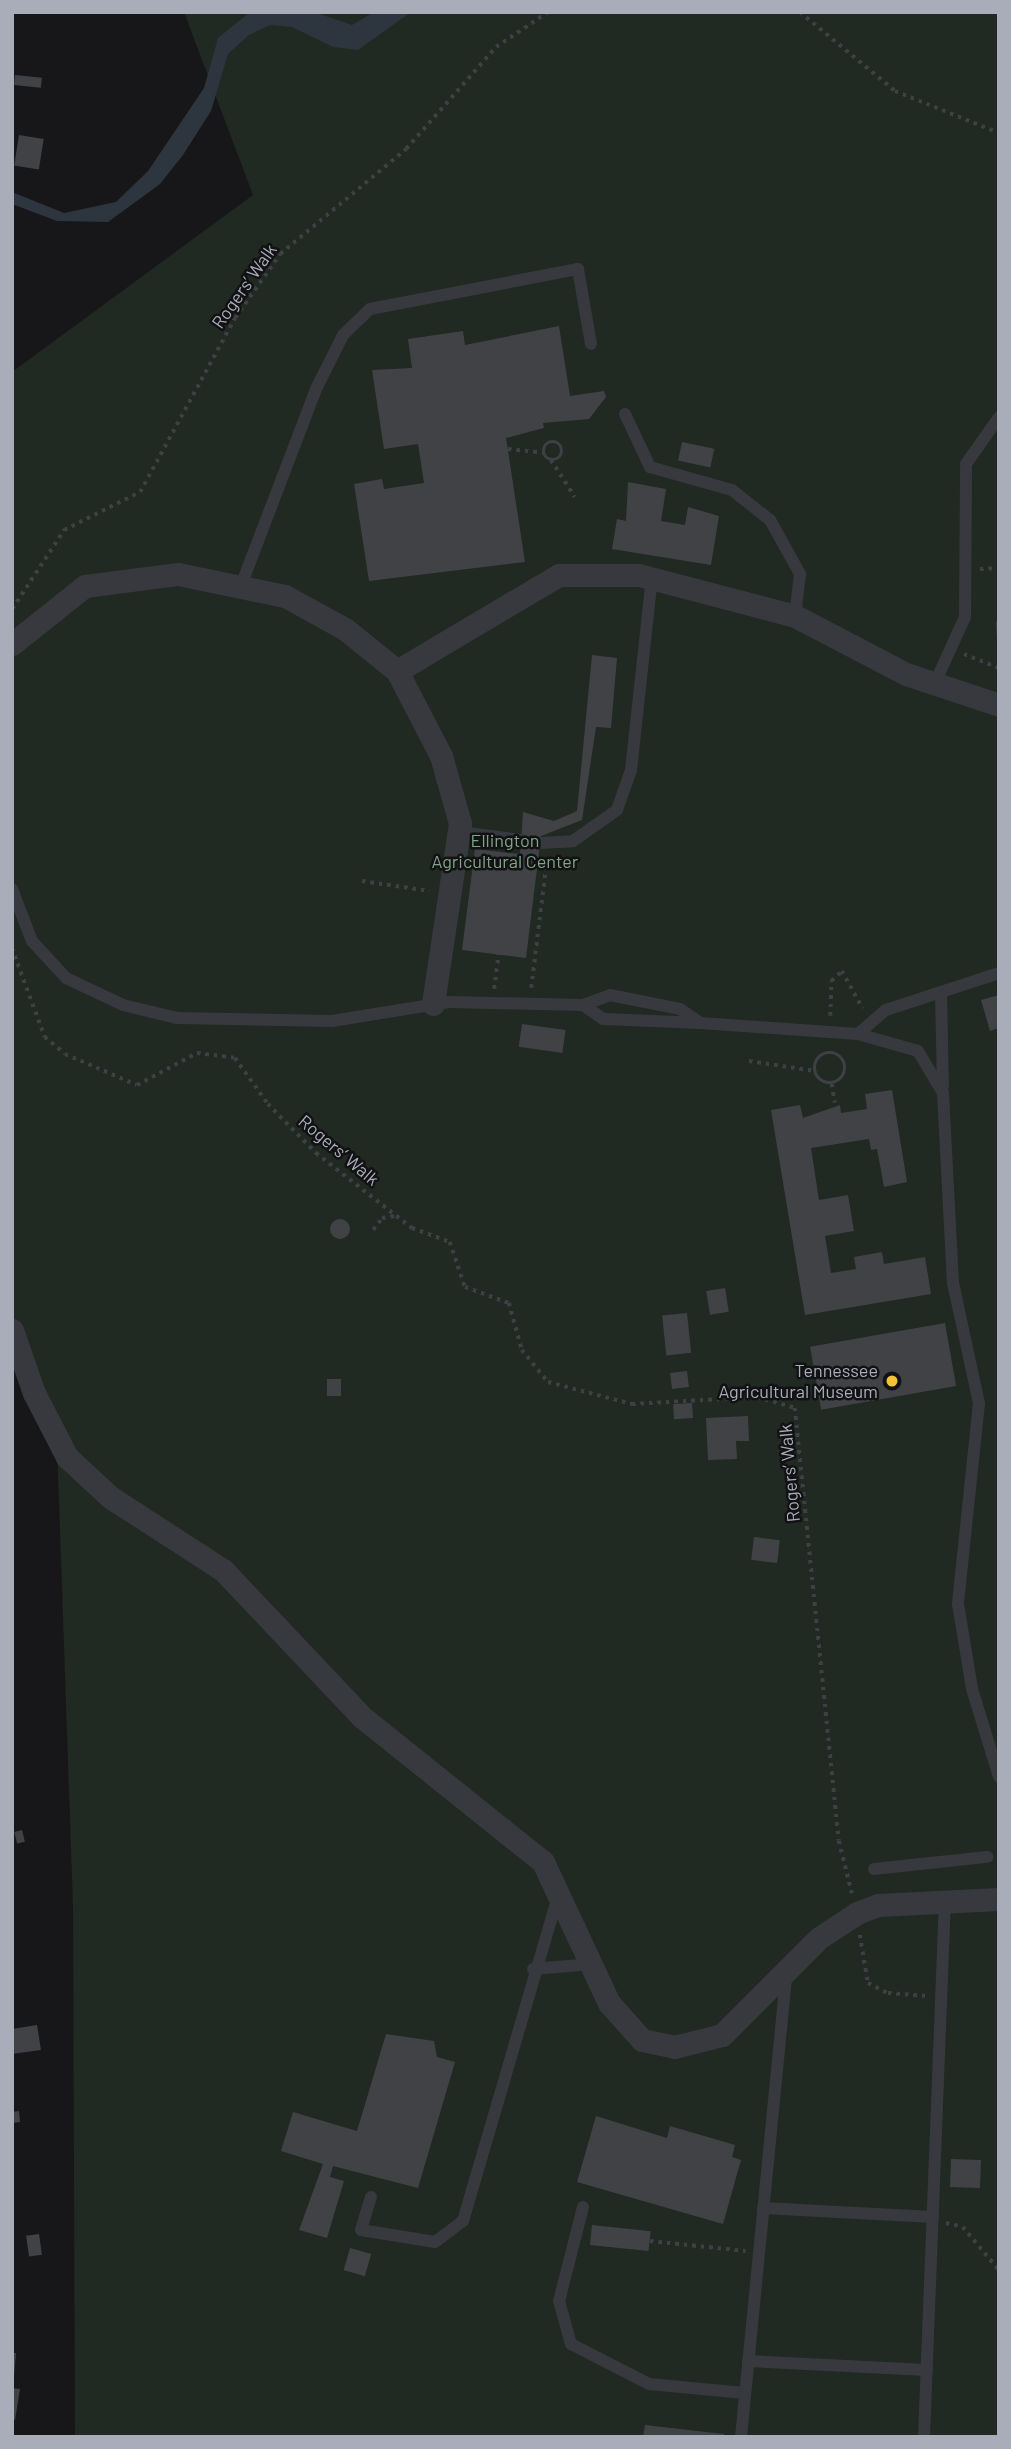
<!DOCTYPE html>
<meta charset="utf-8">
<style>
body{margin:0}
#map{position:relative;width:1011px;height:2449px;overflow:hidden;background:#171719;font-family:Barlow,sans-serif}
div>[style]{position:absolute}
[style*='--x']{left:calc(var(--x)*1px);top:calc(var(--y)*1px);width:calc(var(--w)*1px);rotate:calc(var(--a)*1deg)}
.green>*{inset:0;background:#212923}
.water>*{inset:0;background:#2d353e}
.building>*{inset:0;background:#414246;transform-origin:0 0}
.round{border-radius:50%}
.path>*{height:3.5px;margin-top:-1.75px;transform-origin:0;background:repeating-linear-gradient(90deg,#3e4045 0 3.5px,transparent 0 8.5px)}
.path>.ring{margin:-1.75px;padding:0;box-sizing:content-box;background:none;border:3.5px solid #3e4045;border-radius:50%}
.service>*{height:12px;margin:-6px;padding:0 6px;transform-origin:6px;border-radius:6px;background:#38393e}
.minor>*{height:23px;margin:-11.5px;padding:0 11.5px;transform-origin:11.5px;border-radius:11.5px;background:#38393e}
.dots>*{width:19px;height:19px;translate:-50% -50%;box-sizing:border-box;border:4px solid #121214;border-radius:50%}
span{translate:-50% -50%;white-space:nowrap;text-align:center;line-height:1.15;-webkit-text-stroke:5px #121214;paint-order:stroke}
.street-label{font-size:18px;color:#a9adb9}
.park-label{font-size:18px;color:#80a485}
.poi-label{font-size:18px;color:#a9adb9}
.right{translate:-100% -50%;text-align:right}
.frame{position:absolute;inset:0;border:14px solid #a9adb9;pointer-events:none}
</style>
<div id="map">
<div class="green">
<i style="clip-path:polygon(184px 12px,999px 12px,999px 2437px,75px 2437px,73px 1906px,57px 1443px,12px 1330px,12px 372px,253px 195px)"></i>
</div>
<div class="water">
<i style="clip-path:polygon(250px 12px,314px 12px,352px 25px,374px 12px,411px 12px,358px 50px,333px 47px,292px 27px,270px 25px,249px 35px,228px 54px,211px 111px,183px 155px,160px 184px,108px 222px,57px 221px,12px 204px,12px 192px,64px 213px,116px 202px,148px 171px,204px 88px,218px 38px)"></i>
</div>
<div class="building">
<i style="left:15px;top:75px;width:27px;height:10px;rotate:6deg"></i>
<i style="left:19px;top:135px;width:25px;height:31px;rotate:9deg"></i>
<i style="clip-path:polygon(559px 326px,570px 396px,604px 391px,606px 397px,589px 419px,543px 423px,544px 428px,506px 438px,525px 562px,369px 581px,354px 484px,382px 479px,384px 489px,424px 483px,418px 444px,384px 449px,372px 370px,412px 368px,408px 339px,463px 331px,465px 345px)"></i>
<i style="left:682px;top:442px;width:33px;height:19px;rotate:12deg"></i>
<i style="clip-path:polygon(628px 482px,666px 489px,661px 521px,685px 525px,688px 507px,719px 516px,711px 565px,612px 549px,617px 519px,626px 521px)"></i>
<i style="clip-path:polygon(996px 622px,999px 622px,999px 640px,997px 640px)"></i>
<i style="clip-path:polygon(592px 655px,617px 658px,611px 728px,596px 727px,582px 820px,541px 836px,526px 958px,462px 950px,475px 849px,520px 854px,523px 812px,554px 821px,577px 811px)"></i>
<i style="clip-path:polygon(999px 995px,999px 1028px,990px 1031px,981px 1000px)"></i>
<i style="left:522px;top:1024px;width:44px;height:23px;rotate:8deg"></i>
<i style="clip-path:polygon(892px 1090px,907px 1182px,884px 1187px,877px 1149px,871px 1150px,869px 1139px,811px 1148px,819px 1200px,848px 1195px,854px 1231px,825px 1236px,831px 1273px,856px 1269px,854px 1257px,882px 1252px,884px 1264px,925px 1257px,931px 1294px,805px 1315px,771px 1110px,800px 1105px,803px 1118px,840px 1105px,841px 1113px,867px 1109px,865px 1094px)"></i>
<i class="round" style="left:330px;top:1219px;width:20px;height:20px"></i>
<i style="left:725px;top:1288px;width:24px;height:19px;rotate:81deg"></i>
<i style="left:687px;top:1313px;width:40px;height:25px;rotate:84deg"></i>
<i style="left:945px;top:1323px;width:64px;height:137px;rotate:80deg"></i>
<i style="left:687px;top:1371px;width:16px;height:17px;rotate:83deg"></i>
<i style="left:327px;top:1379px;width:14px;height:17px"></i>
<i style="left:692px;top:1403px;width:15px;height:19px;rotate:86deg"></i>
<i style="clip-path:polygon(748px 1416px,749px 1441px,736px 1441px,737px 1459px,708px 1460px,706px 1418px)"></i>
<i style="left:754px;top:1537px;width:26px;height:23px;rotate:7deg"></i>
<i style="left:22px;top:1830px;width:12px;height:8px;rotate:76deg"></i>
<i style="clip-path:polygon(37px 2025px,41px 2050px,12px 2054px,12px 2029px)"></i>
<i style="clip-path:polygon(386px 2034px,434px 2041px,437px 2057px,455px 2062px,418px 2188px,333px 2166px,330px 2177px,344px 2181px,327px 2238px,299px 2230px,323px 2164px,281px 2151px,293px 2112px,357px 2131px)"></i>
<i style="clip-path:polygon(19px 2111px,20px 2122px,12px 2123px,12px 2112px)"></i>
<i style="clip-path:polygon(596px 2116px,667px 2138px,670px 2126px,735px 2145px,732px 2157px,741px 2160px,723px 2224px,577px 2182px)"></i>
<i style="left:951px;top:2159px;width:30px;height:28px;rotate:2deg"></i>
<i style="left:592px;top:2225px;width:59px;height:20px;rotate:6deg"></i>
<i style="left:39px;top:2234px;width:21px;height:13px;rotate:82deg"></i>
<i style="left:350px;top:2248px;width:22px;height:23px;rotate:16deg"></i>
<i style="clip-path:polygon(12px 2353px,16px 2353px,14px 2377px,12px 2377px)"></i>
<i style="clip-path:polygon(12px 2388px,20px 2389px,15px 2420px,12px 2420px)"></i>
<i style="clip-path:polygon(645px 2425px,724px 2434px,724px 2437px,643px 2437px)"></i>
</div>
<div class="path">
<i style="--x:800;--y:12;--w:124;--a:39.7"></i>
<i style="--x:895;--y:91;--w:112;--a:22"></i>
<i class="ring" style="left:544px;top:442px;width:14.5px;height:14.5px"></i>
<i style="--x:508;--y:449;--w:36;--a:6"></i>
<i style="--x:551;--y:460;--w:44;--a:57"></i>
<i style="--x:980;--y:569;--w:19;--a:-3"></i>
<i style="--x:12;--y:609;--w:95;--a:-56.6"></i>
<i style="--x:64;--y:530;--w:85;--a:-26.6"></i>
<i style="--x:140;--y:492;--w:198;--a:-61.4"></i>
<i style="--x:235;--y:318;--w:78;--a:-54.9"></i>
<i style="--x:280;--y:254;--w:164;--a:-39.8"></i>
<i style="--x:406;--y:149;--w:136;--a:-48.6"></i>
<i style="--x:496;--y:47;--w:63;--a:-33.9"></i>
<i style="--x:964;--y:654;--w:38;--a:22"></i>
<i style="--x:362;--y:881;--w:68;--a:8.5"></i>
<i style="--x:12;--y:948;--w:95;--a:69.7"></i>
<i style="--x:45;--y:1037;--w:26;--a:40"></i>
<i style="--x:65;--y:1054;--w:78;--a:23.3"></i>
<i style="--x:137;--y:1085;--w:68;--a:-28.1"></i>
<i style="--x:197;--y:1053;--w:38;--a:7"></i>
<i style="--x:235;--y:1058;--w:57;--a:54.3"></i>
<i style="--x:268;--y:1104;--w:69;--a:45.6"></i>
<i style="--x:316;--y:1153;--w:122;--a:38"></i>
<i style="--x:412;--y:1228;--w:40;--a:20.2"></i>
<i style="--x:450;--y:1242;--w:47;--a:71.6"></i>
<i style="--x:465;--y:1287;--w:47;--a:20"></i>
<i style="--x:509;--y:1303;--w:49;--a:74.5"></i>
<i style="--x:522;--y:1350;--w:41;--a:50.9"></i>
<i style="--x:548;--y:1382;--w:87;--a:14.7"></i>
<i style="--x:632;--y:1404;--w:125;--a:-3.2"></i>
<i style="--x:757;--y:1397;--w:40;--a:16"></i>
<i style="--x:795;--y:1408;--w:435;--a:84.2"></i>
<i style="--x:839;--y:1841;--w:54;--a:76"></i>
<i style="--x:531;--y:988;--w:132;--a:-83"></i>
<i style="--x:494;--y:989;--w:35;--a:-83"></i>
<i style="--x:830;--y:1016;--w:35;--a:-88"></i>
<i style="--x:831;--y:981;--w:15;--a:-42"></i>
<i style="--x:842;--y:971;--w:43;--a:61.1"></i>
<i class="ring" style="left:815px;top:1053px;width:26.5px;height:26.5px"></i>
<i style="--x:749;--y:1061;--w:67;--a:8.6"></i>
<i style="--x:832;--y:1084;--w:19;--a:81"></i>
<i style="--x:373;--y:1230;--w:15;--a:-53"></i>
<i style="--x:382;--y:1218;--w:14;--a:-8"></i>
<i style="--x:860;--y:1935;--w:49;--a:80.5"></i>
<i style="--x:868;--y:1983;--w:22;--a:27"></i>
<i style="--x:888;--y:1993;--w:40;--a:4.3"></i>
<i style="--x:946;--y:2223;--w:17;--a:13"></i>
<i style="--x:963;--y:2227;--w:56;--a:50.1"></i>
<i style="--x:650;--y:2241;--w:96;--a:6"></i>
</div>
<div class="service">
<i style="--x:625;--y:414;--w:59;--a:64.7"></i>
<i style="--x:650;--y:467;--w:85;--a:15.7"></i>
<i style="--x:732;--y:490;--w:48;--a:38.3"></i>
<i style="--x:770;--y:520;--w:62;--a:60.9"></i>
<i style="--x:800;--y:574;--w:42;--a:96.8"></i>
<i style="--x:242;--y:583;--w:208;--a:-69.1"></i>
<i style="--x:316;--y:389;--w:60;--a:-63.4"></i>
<i style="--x:343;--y:335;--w:37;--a:-44"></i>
<i style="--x:370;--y:309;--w:212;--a:-10.9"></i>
<i style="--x:578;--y:269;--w:76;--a:80.2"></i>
<i style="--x:934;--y:685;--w:75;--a:-65.5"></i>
<i style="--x:965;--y:617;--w:153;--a:-89.6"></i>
<i style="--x:966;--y:464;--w:57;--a:-54.9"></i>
<i style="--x:460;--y:832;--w:63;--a:7.4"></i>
<i style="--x:540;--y:843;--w:33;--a:-3"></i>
<i style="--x:573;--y:841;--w:54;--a:-35.2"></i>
<i style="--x:617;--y:810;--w:42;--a:-70.7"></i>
<i style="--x:631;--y:770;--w:194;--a:-83.8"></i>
<i style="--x:12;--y:889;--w:56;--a:69"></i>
<i style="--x:32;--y:941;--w:50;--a:47.4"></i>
<i style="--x:66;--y:978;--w:63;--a:25.3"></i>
<i style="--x:123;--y:1005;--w:56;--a:13.5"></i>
<i style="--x:177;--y:1018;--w:155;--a:1.1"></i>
<i style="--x:332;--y:1021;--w:119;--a:-9.2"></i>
<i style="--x:449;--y:1002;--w:134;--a:1.3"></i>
<i style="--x:583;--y:1005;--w:29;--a:-20"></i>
<i style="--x:610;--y:995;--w:71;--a:11.3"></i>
<i style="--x:680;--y:1009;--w:25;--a:34"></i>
<i style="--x:701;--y:1023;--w:157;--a:4"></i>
<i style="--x:858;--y:1034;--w:62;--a:15.8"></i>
<i style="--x:918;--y:1051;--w:49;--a:59.2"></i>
<i style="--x:943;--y:1093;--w:190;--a:87"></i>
<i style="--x:953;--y:1283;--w:123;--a:77.8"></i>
<i style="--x:979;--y:1403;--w:202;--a:96"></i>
<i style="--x:958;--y:1604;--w:86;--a:80.6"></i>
<i style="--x:972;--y:1689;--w:92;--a:72.9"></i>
<i style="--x:941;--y:993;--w:93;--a:88.8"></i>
<i style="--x:583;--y:1005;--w:24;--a:35"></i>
<i style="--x:603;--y:1019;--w:98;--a:2.3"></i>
<i style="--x:858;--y:1034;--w:37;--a:-41"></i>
<i style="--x:886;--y:1010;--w:119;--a:-18.1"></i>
<i style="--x:874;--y:1869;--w:114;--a:-6.1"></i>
<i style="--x:533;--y:1969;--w:59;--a:-4.8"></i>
<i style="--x:371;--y:2197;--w:34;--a:107"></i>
<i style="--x:361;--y:2230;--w:75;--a:9.2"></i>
<i style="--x:435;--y:2242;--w:35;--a:-37"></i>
<i style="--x:463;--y:2221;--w:338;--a:-73.7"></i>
<i style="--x:583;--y:2207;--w:97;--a:104.3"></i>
<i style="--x:559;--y:2301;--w:45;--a:74.4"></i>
<i style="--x:571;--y:2344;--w:88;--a:27.1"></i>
<i style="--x:649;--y:2384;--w:96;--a:5.4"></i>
<i style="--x:763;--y:2208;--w:170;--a:3"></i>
<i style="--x:748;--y:2361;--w:179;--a:2.9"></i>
<i style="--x:741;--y:2437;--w:464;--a:-84.4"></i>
<i style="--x:924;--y:2437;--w:536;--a:-87.76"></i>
</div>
<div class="minor">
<i style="--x:12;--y:644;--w:93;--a:-38.5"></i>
<i style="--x:85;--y:586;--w:94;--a:-7.4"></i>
<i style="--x:178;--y:574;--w:109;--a:11.6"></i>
<i style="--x:285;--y:596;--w:68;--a:28.8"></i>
<i style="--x:345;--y:629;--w:67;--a:38.9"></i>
<i style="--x:397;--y:671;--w:188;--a:-30.7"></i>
<i style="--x:559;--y:575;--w:80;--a:0"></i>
<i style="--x:639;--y:575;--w:161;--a:14.7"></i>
<i style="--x:795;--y:616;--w:125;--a:27.6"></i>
<i style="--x:906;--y:674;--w:98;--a:18.4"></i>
<i style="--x:397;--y:671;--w:96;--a:62.6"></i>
<i style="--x:441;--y:756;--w:70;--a:74.2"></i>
<i style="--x:460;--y:823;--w:183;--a:98.5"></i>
<i style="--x:12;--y:1330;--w:67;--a:70.8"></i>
<i style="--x:34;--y:1393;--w:72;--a:62.7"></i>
<i style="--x:67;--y:1457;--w:59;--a:42.9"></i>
<i style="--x:110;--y:1497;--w:135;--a:32.9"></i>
<i style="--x:223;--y:1570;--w:202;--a:46.6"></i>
<i style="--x:362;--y:1717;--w:232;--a:38.7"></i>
<i style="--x:543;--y:1862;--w:156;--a:64.9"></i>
<i style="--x:609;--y:2003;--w:50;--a:48.3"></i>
<i style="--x:642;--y:2040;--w:33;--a:12"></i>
<i style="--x:674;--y:2047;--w:49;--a:-14"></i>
<i style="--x:722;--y:2035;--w:137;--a:-45"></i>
<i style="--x:819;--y:1938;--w:45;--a:-33.3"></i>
<i style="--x:857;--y:1913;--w:22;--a:-21"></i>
<i style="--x:878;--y:1905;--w:121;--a:-2.8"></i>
</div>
<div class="dots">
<i style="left:892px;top:1381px;background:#f3c335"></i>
</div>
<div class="street-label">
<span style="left:244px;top:286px;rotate:-55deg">Rogers’ Walk</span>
<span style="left:339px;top:1150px;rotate:40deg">Rogers’ Walk</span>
<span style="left:789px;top:1473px;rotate:-95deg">Rogers’ Walk</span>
</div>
<div class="park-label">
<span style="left:505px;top:851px">Ellington<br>Agricultural Center</span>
</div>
<div class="poi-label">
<span class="right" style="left:878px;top:1381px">Tennessee<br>Agricultural Museum</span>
</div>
<div class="frame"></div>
</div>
